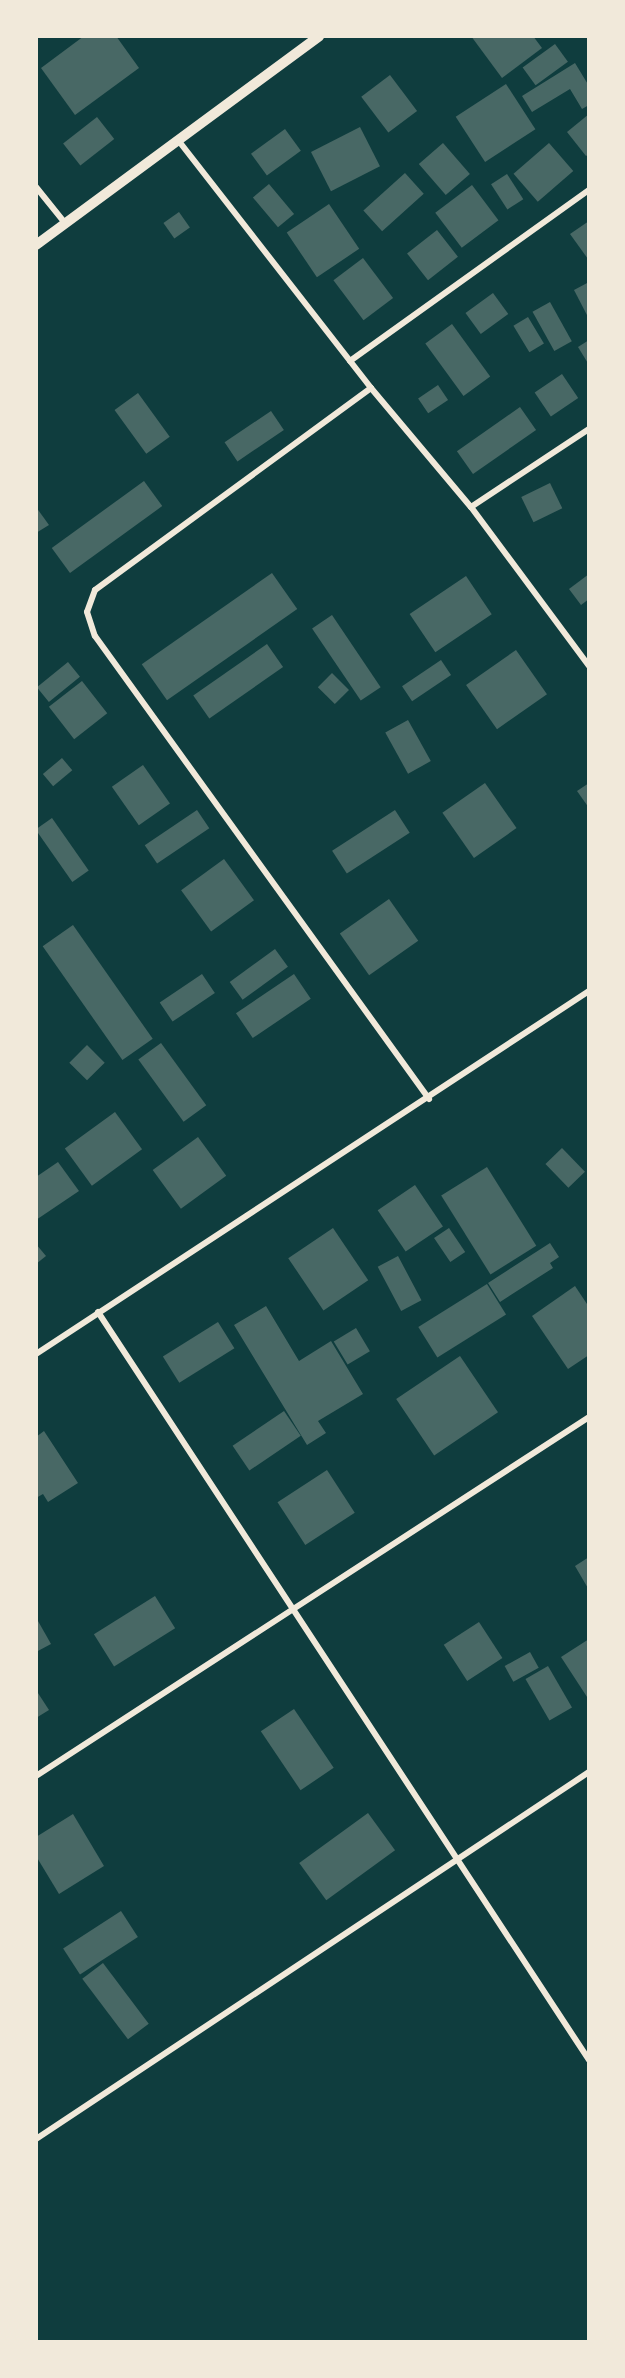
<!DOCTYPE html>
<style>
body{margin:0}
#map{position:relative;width:625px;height:2378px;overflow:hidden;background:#0f3d3e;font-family:Mulish,sans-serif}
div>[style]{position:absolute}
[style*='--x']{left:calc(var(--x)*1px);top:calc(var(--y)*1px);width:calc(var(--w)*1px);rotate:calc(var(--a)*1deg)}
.building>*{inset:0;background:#486865;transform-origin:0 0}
.minor>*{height:6px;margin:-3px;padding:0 3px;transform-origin:3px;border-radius:3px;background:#f1e9da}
.tertiary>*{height:10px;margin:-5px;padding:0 5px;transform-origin:5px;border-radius:5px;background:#f1e9da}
span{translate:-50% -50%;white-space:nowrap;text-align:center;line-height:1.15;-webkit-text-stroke:4.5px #f1e9da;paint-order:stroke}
.frame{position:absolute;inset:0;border:38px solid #f1e9da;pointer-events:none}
</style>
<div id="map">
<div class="building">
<i style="clip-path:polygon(84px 36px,116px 36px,139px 68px,75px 115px,41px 68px)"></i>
<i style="clip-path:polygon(471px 36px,533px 36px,542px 48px,502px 78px)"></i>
<i style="left:555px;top:44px;width:22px;height:40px;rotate:54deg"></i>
<i style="clip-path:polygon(575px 63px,589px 86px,589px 105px,582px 109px,570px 89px,532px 112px,522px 96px)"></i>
<i style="left:390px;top:75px;width:45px;height:36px;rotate:53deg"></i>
<i style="left:506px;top:84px;width:54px;height:60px;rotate:57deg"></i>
<i style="clip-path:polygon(589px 114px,589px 154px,586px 156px,567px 132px)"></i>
<i style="left:97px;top:117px;width:28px;height:43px;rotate:52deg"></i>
<i style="left:360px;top:127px;width:44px;height:55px;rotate:63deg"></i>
<i style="left:285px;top:129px;width:27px;height:42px;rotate:54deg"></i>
<i style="left:443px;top:143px;width:41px;height:32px;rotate:49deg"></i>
<i style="left:549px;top:143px;width:37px;height:47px;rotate:49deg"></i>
<i style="left:405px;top:173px;width:28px;height:56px;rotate:48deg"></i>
<i style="left:507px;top:174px;width:30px;height:19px;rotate:57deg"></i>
<i style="left:269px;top:184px;width:39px;height:21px;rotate:50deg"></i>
<i style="left:472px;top:185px;width:44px;height:46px;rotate:53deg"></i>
<i style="left:329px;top:204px;width:54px;height:51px;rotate:56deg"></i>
<i style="left:179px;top:212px;width:19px;height:19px;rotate:55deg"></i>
<i style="clip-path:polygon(589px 221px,589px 258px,588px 259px,570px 234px)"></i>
<i style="left:437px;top:230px;width:34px;height:38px;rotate:52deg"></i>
<i style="left:363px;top:258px;width:50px;height:37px;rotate:53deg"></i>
<i style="clip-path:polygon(589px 282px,589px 319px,574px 290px)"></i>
<i style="left:493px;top:293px;width:26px;height:34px;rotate:54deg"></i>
<i style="left:550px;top:302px;width:45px;height:20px;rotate:61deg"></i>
<i style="left:528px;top:317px;width:31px;height:17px;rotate:59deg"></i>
<i style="left:452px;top:324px;width:65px;height:33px;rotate:54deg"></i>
<i style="clip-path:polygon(589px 340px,589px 365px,578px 347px)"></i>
<i style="left:562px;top:374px;width:29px;height:33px;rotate:56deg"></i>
<i style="left:438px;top:385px;width:18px;height:24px;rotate:56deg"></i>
<i style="left:138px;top:393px;width:54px;height:29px;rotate:54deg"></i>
<i style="left:520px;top:407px;width:28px;height:77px;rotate:55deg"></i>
<i style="left:271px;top:411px;width:23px;height:56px;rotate:56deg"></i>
<i style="left:144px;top:481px;width:31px;height:114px;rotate:54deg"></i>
<i style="left:550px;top:483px;width:28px;height:32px;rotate:64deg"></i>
<i style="clip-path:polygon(36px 507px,49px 525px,36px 533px)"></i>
<i style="left:272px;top:573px;width:44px;height:159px;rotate:55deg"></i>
<i style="clip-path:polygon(589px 574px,589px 599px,581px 605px,569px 589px)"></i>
<i style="left:466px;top:576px;width:46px;height:68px;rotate:56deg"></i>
<i style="left:332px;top:615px;width:87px;height:24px;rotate:56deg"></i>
<i style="left:267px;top:644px;width:28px;height:90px;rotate:55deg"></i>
<i style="left:516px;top:650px;width:54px;height:61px;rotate:55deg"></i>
<i style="left:441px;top:660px;width:18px;height:47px;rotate:56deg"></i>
<i style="left:68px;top:662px;width:19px;height:40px;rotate:51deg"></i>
<i style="left:332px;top:673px;width:24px;height:20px;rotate:45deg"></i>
<i style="left:82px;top:681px;width:41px;height:42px;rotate:52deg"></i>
<i style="left:408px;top:720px;width:47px;height:26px;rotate:61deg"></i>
<i style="left:62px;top:758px;width:16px;height:25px;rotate:50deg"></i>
<i style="left:143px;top:765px;width:47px;height:38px;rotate:55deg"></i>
<i style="left:485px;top:783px;width:55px;height:52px;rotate:55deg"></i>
<i style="clip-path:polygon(589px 783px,589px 808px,577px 791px)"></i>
<i style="left:197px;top:810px;width:22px;height:63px;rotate:56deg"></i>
<i style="left:395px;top:810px;width:27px;height:75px;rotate:57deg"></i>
<i style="left:52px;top:818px;width:64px;height:20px;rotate:55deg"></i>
<i style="left:224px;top:859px;width:51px;height:53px;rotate:54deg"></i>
<i style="left:389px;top:899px;width:51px;height:60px;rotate:55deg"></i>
<i style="left:73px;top:925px;width:139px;height:37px;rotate:55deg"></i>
<i style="left:275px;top:949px;width:22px;height:56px;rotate:54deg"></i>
<i style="left:202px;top:974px;width:23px;height:51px;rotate:56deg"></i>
<i style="left:294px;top:974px;width:30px;height:70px;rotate:56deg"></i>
<i style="left:161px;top:1043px;width:77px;height:28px;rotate:54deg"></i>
<i style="left:87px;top:1045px;width:25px;height:25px;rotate:45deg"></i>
<i style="left:115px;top:1112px;width:46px;height:62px;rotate:54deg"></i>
<i style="left:198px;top:1137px;width:48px;height:56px;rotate:54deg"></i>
<i style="left:562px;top:1148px;width:33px;height:23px;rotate:46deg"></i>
<i style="clip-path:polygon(58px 1162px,79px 1191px,36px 1220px,36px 1177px)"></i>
<i style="left:487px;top:1167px;width:93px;height:54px;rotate:58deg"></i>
<i style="left:415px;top:1185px;width:50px;height:45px;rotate:56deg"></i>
<i style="left:333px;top:1228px;width:63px;height:54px;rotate:56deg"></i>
<i style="left:449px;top:1228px;width:29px;height:18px;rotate:56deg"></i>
<i style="clip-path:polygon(550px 1243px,559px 1257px,550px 1263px,553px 1268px,500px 1302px,488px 1283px)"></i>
<i style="clip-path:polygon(36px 1244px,46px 1256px,36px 1264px)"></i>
<i style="left:398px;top:1256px;width:50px;height:23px;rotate:62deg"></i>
<i style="left:487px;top:1284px;width:36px;height:81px;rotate:58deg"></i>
<i style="clip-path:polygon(575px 1286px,589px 1307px,589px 1355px,568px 1369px,532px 1316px)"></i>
<i style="clip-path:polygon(266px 1306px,299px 1361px,331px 1341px,363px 1394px,318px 1421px,326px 1433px,307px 1445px,234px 1325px)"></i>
<i style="left:218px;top:1322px;width:31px;height:65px;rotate:58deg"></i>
<i style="left:356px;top:1328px;width:27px;height:26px;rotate:59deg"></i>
<i style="left:460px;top:1356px;width:68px;height:77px;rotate:56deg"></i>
<i style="left:284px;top:1411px;width:30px;height:62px;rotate:56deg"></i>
<i style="clip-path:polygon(44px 1431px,78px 1483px,48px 1502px,43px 1494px,36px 1498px,36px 1437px)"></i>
<i style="left:327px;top:1470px;width:51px;height:59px;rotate:57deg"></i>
<i style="clip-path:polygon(589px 1557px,589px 1590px,575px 1566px)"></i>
<i style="left:155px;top:1596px;width:38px;height:72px;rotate:58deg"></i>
<i style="clip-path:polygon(38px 1621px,51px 1644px,36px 1652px,36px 1622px)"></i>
<i style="left:479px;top:1622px;width:43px;height:42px;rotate:57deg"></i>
<i style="clip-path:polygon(589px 1639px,589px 1700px,561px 1657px)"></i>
<i style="left:530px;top:1652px;width:18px;height:29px;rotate:61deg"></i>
<i style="left:548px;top:1666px;width:48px;height:26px;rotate:60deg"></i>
<i style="clip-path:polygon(36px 1690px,49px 1710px,36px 1718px)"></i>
<i style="left:294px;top:1709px;width:71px;height:40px;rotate:56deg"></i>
<i style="left:368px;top:1813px;width:46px;height:85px;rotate:54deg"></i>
<i style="clip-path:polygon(73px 1814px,104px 1866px,59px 1894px,36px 1856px,36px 1837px)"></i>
<i style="left:121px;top:1911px;width:31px;height:69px;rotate:57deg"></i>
<i style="left:103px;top:1963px;width:76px;height:26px;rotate:53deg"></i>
</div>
<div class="minor">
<i style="--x:178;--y:140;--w:314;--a:52.1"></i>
<i style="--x:371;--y:388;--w:155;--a:50"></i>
<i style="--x:471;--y:507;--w:198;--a:53.4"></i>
<i style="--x:36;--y:187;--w:46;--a:51.1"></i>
<i style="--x:350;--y:361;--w:294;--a:-35.6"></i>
<i style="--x:371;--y:388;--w:342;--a:143.8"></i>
<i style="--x:95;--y:590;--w:23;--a:110"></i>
<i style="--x:87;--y:612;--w:25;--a:72"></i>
<i style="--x:95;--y:636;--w:571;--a:54.19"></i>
<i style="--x:471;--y:507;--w:141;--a:-33.5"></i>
<i style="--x:98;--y:1312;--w:895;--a:56.72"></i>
<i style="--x:36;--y:1354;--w:661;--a:-33.28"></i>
<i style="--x:36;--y:1776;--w:659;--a:-32.99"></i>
<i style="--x:36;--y:2139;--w:664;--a:-33.57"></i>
</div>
<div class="tertiary">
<i style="--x:36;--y:245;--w:352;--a:-36.4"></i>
</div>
<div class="frame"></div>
</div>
